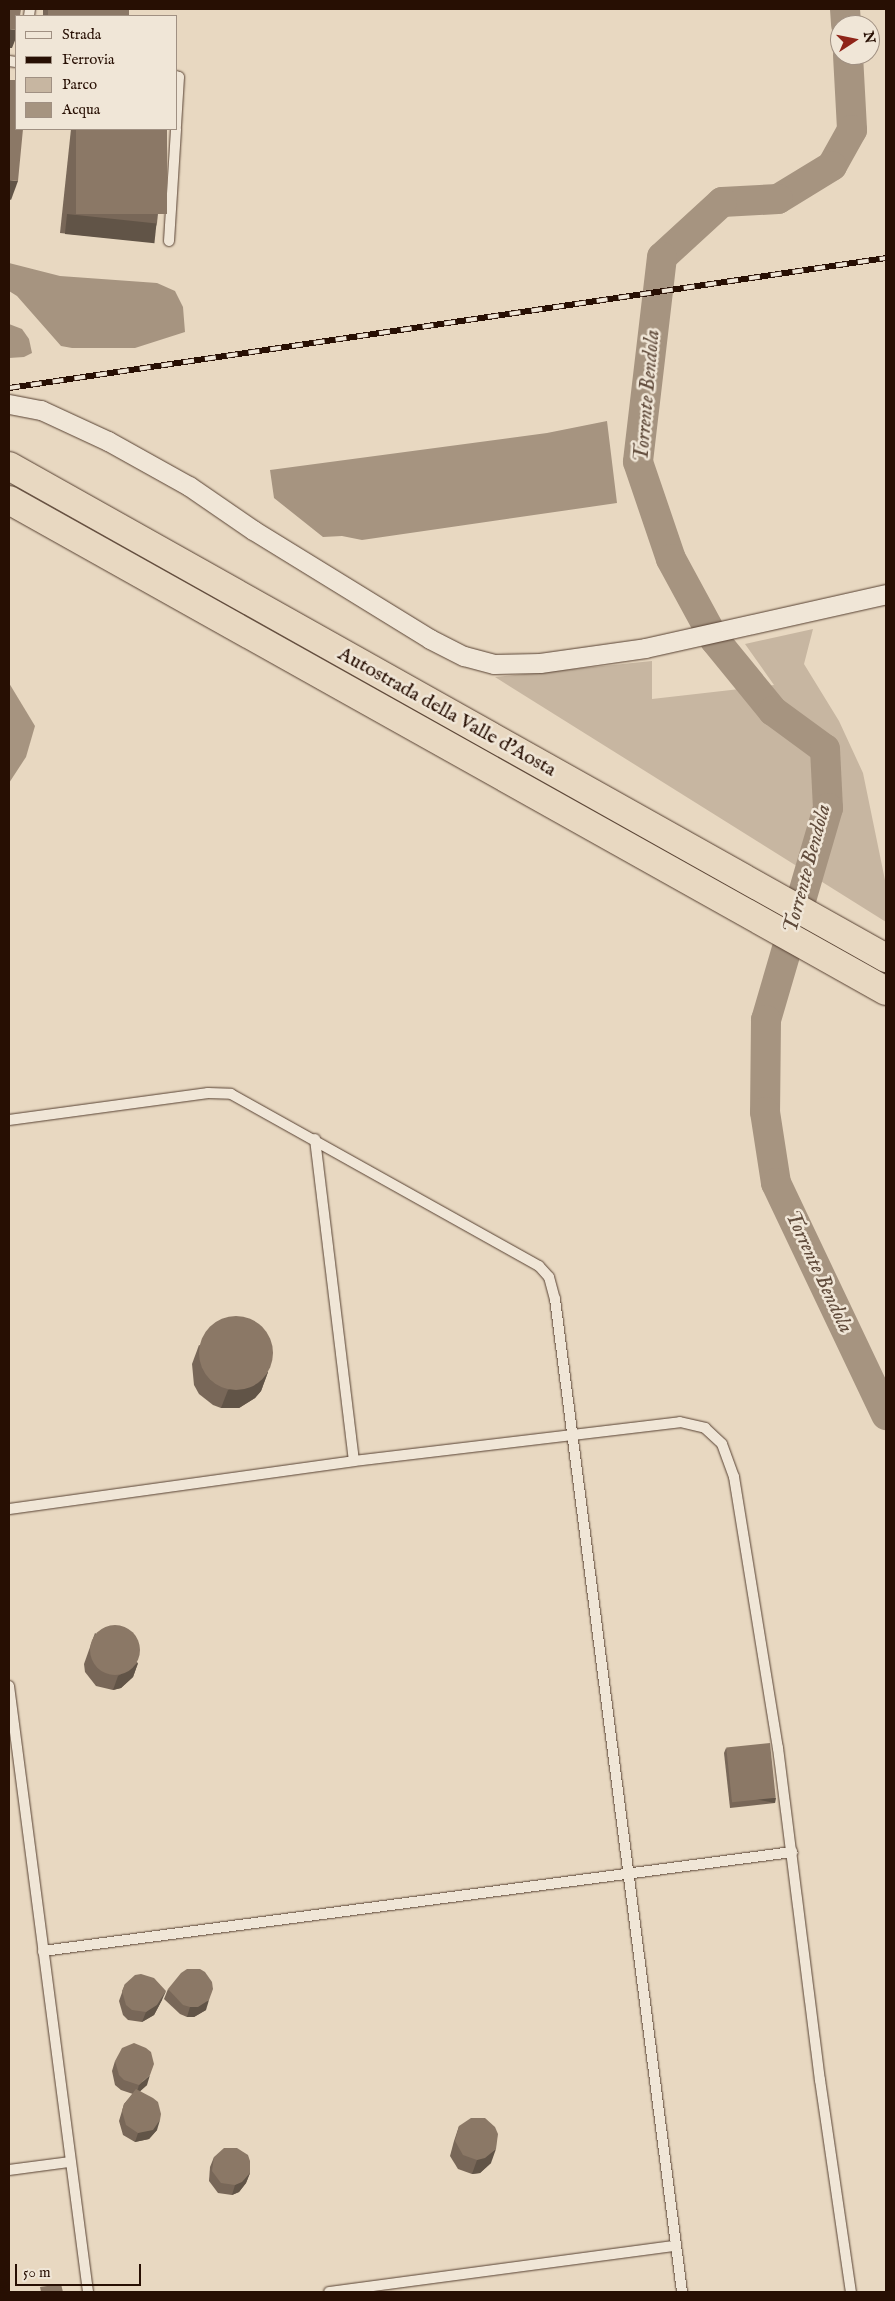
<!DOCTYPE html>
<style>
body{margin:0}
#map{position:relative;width:895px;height:2301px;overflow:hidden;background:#e8d8c1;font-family:"IM FELL English",serif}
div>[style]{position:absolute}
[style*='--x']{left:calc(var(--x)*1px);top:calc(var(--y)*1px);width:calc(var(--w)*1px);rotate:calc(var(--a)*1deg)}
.green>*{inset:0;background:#c7b6a1}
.water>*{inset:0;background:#a69480}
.river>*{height:30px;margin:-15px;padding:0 15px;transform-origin:15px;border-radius:15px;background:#a69480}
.roads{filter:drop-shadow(0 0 1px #574132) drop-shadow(0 0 1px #574132)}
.lane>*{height:10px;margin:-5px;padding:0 5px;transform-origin:5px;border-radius:5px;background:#f0e6d7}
.street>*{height:19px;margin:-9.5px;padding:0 9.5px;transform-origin:9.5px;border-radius:9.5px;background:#f0e6d7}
.highway>*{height:28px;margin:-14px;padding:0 14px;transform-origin:14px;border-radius:14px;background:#e8d8c1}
.rail>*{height:5.5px;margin-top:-2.75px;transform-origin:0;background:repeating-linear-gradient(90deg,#f0e6d7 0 11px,#270f03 0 22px);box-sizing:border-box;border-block:1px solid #270f03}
.wall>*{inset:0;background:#786758;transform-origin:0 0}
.shaded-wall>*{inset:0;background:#615447;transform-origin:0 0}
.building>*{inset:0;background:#8b7866;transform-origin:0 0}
.round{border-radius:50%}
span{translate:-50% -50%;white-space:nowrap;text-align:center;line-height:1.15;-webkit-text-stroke:5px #f0e6d7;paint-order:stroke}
.street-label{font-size:20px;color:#270f03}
.water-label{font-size:21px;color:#604b3b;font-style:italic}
.frame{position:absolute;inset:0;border:10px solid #270f03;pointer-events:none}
.legend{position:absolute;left:15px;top:15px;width:162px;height:115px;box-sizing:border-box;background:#f0e6d7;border:1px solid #a09082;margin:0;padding:6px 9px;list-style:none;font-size:15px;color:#270f03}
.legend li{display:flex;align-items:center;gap:10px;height:25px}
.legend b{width:25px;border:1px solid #a09082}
.north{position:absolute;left:830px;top:15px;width:50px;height:50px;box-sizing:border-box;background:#f0e6d7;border:1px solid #a09082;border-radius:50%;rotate:79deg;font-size:14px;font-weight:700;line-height:20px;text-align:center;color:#270f03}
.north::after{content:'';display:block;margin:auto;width:18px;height:22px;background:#8f2418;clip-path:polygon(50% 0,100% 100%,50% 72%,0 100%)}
.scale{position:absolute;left:15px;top:2264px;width:126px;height:22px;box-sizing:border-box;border:2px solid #270f03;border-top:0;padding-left:6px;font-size:15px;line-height:18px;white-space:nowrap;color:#270f03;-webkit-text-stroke:4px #f0e6d7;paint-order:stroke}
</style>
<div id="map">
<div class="green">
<i style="clip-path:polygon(813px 629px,804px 664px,839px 721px,863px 773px,886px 885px,886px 922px,495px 677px,652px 661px,652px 699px,774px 685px,745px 644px)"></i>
</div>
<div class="water">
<i style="clip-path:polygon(9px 263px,60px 276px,157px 283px,175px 291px,183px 307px,185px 332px,135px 348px,72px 348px,61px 346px,17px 296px,9px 291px)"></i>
<i style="clip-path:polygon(9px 324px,22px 329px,29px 339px,32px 353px,24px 357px,9px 358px)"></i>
<i style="clip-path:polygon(607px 421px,617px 503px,362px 540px,342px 536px,323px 537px,274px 498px,270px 470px,547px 433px)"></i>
<i style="clip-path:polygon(9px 683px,35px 726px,26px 757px,9px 783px)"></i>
</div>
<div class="river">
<i style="--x:845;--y:9;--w:16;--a:86"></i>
<i style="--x:848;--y:55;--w:75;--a:86.9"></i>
<i style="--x:852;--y:130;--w:41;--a:119.1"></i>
<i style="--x:832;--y:166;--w:63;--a:148.6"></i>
<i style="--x:778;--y:199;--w:56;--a:176.9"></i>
<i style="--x:722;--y:202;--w:81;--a:137.5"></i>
<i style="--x:662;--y:257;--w:206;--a:96.7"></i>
<i style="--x:638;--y:462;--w:102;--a:71.2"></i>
<i style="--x:671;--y:559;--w:92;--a:61.5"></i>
<i style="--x:715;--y:640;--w:92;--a:50.8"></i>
<i style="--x:773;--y:711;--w:64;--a:36.2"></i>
<i style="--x:825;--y:749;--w:59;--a:87.1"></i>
<i style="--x:828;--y:808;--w:221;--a:106.3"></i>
<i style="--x:766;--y:1020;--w:92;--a:90.6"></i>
<i style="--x:765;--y:1112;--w:72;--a:81.2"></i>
<i style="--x:776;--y:1183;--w:257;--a:64.6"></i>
</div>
<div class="roads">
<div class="lane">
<i style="--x:29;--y:16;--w:7;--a:-82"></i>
<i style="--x:9;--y:61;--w:7;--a:8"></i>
<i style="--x:176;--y:76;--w:3;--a:18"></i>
<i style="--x:179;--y:77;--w:49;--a:93.5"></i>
<i style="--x:169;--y:241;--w:112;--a:-86.4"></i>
<i style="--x:9;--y:1120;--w:201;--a:-7.7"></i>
<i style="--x:208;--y:1093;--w:23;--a:2"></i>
<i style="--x:231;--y:1094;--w:353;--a:29.2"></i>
<i style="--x:539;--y:1266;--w:15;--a:48"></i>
<i style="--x:549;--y:1277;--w:23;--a:75"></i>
<i style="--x:555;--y:1299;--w:1001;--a:82.71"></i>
<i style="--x:315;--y:1139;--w:324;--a:83.1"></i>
<i style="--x:9;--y:1509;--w:348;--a:-7.9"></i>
<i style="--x:354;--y:1461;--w:328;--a:-6.8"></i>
<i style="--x:680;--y:1422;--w:26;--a:13"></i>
<i style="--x:705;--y:1428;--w:23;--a:43"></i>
<i style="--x:722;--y:1444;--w:35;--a:70"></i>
<i style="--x:734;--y:1477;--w:275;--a:80.8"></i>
<i style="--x:778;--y:1748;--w:335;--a:82.8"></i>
<i style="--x:820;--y:2080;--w:214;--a:81.7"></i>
<i style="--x:9;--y:1686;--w:611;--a:82.57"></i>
<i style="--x:43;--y:1951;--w:756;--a:-7.53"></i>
<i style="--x:9;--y:2170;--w:62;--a:-7.5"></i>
<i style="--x:329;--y:2292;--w:350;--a:-7.6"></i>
</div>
<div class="street">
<i style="--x:9;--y:404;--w:33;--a:11"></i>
<i style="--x:41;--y:410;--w:74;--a:24.8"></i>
<i style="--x:108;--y:441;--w:93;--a:29.1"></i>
<i style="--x:189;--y:486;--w:78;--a:34.5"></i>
<i style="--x:253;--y:530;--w:208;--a:31.6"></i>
<i style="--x:430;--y:639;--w:38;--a:27"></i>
<i style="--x:464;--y:656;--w:31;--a:15"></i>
<i style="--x:494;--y:664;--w:46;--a:-1.2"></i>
<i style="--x:540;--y:663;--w:106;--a:-8.1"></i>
<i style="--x:645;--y:648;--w:247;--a:-12.6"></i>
</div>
<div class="highway">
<i style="--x:9;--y:466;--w:1006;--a:29.29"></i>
<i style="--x:9;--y:500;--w:1005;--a:29.24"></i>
</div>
</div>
<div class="rail">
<i style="--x:9;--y:388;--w:887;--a:-8.43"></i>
</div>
<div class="wall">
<i style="left:43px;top:9px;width:86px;height:7px"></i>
<i style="clip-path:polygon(71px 129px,167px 129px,157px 223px,151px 242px,60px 233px)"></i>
<i style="clip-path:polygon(199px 1345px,268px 1372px,261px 1391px,255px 1398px,239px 1408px,221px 1408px,213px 1405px,199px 1394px,194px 1385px,192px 1364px)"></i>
<i style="clip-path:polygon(95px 1633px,138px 1663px,133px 1677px,121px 1688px,113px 1690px,96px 1686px,85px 1672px,84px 1664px)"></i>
<i style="clip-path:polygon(726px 1748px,775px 1803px,730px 1808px,724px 1753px)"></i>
<i style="clip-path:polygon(125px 1984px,162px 2000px,154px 2015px,142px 2022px,128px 2020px,123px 2015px,119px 2001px)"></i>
<i style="clip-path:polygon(168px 1989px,206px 2010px,194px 2017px,187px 2017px,180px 2014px,164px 1999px)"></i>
<i style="clip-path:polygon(115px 2061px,147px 2085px,140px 2091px,157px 2130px,149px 2139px,135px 2142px,123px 2135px,119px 2121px,124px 2104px,133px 2094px,121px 2090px,115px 2085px,112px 2071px)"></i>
<i style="clip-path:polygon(459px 2126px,491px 2163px,480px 2173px,472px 2174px,458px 2169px,450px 2156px,454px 2141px)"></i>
<i style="clip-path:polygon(214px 2157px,250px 2173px,246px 2183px,239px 2192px,232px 2195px,218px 2193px,209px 2181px,210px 2167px)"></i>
</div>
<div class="shaded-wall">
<i style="clip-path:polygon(9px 29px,16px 30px,16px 38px,12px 48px,9px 48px)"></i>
<i style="clip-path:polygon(9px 180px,18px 181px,11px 200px,9px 199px)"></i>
<i style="left:67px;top:214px;width:90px;height:20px;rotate:6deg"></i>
<i style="clip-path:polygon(268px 1372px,261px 1391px,255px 1398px,239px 1408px,221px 1408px,228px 1390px)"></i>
<i style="clip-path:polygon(138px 1663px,133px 1677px,121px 1688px,113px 1690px,118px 1676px)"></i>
<i style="left:776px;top:1798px;width:5px;height:44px;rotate:101deg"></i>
<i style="clip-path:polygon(166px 1991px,162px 2000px,154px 2015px,142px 2022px,146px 2012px)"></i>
<i style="clip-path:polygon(209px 2000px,206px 2010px,194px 2017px,187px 2017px,190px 2007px)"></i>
<i style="clip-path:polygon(150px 2075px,147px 2085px,136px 2095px,139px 2085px)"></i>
<i style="clip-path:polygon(160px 2120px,157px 2130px,149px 2139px,135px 2142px,138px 2133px)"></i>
<i style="clip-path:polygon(496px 2149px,491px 2163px,480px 2173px,472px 2174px,477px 2160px)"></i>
<i style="clip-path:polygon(250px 2173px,246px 2183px,239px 2192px,232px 2195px,235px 2185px)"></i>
</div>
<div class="building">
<i style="clip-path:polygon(9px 9px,21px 9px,20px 16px,16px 16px,16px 30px,9px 29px)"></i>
<i style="left:48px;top:9px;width:81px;height:7px"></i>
<i style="clip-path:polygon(9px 80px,16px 80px,16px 129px,23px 129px,18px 181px,9px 180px)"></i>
<i style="left:76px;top:129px;width:91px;height:85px"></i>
<i class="round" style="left:199px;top:1316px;width:74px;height:74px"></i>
<i class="round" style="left:90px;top:1625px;width:50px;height:50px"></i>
<i style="left:770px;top:1743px;width:55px;height:44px;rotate:84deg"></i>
<i style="clip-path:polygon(187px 1969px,200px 1969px,205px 1972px,212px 1982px,213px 1989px,209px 2000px,198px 2007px,190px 2007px,183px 2005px,168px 1989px,181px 1973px)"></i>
<i style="clip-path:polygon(141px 1974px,154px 1978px,166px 1991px,157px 2005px,146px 2012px,132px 2010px,126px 2005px,122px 1991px,125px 1984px,135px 1975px)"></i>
<i style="clip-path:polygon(134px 2043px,146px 2048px,151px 2052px,154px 2064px,150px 2075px,139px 2085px,124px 2080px,119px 2075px,115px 2061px,122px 2048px)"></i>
<i style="clip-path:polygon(136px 2089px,153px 2098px,158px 2102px,161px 2114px,160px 2120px,153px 2130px,138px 2133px,126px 2125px,122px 2111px,124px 2104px)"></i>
<i style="clip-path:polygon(471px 2118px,485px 2118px,495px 2127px,498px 2134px,496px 2149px,485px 2158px,477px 2160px,463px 2155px,455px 2141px,459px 2126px)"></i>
<i style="clip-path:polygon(224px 2148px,237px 2148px,248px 2155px,250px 2161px,250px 2173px,242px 2182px,235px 2185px,221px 2183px,212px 2171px,214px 2157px)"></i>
<i style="clip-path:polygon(61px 2284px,63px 2292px,41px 2292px,40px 2287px)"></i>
</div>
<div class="street-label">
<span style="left:447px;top:712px;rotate:29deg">Autostrada della Valle d'Aosta</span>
</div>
<div class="water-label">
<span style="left:648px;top:396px;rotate:-85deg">Torrente Bendola</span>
<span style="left:808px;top:869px;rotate:-75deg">Torrente Bendola</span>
<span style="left:818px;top:1272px;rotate:65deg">Torrente Bendola</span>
</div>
<div class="frame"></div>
<ul class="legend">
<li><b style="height:6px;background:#f0e6d7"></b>Strada</li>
<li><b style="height:6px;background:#270f03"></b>Ferrovia</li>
<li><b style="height:14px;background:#c7b6a1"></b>Parco</li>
<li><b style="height:14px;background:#a69480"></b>Acqua</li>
</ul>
<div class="north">N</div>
<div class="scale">50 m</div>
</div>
